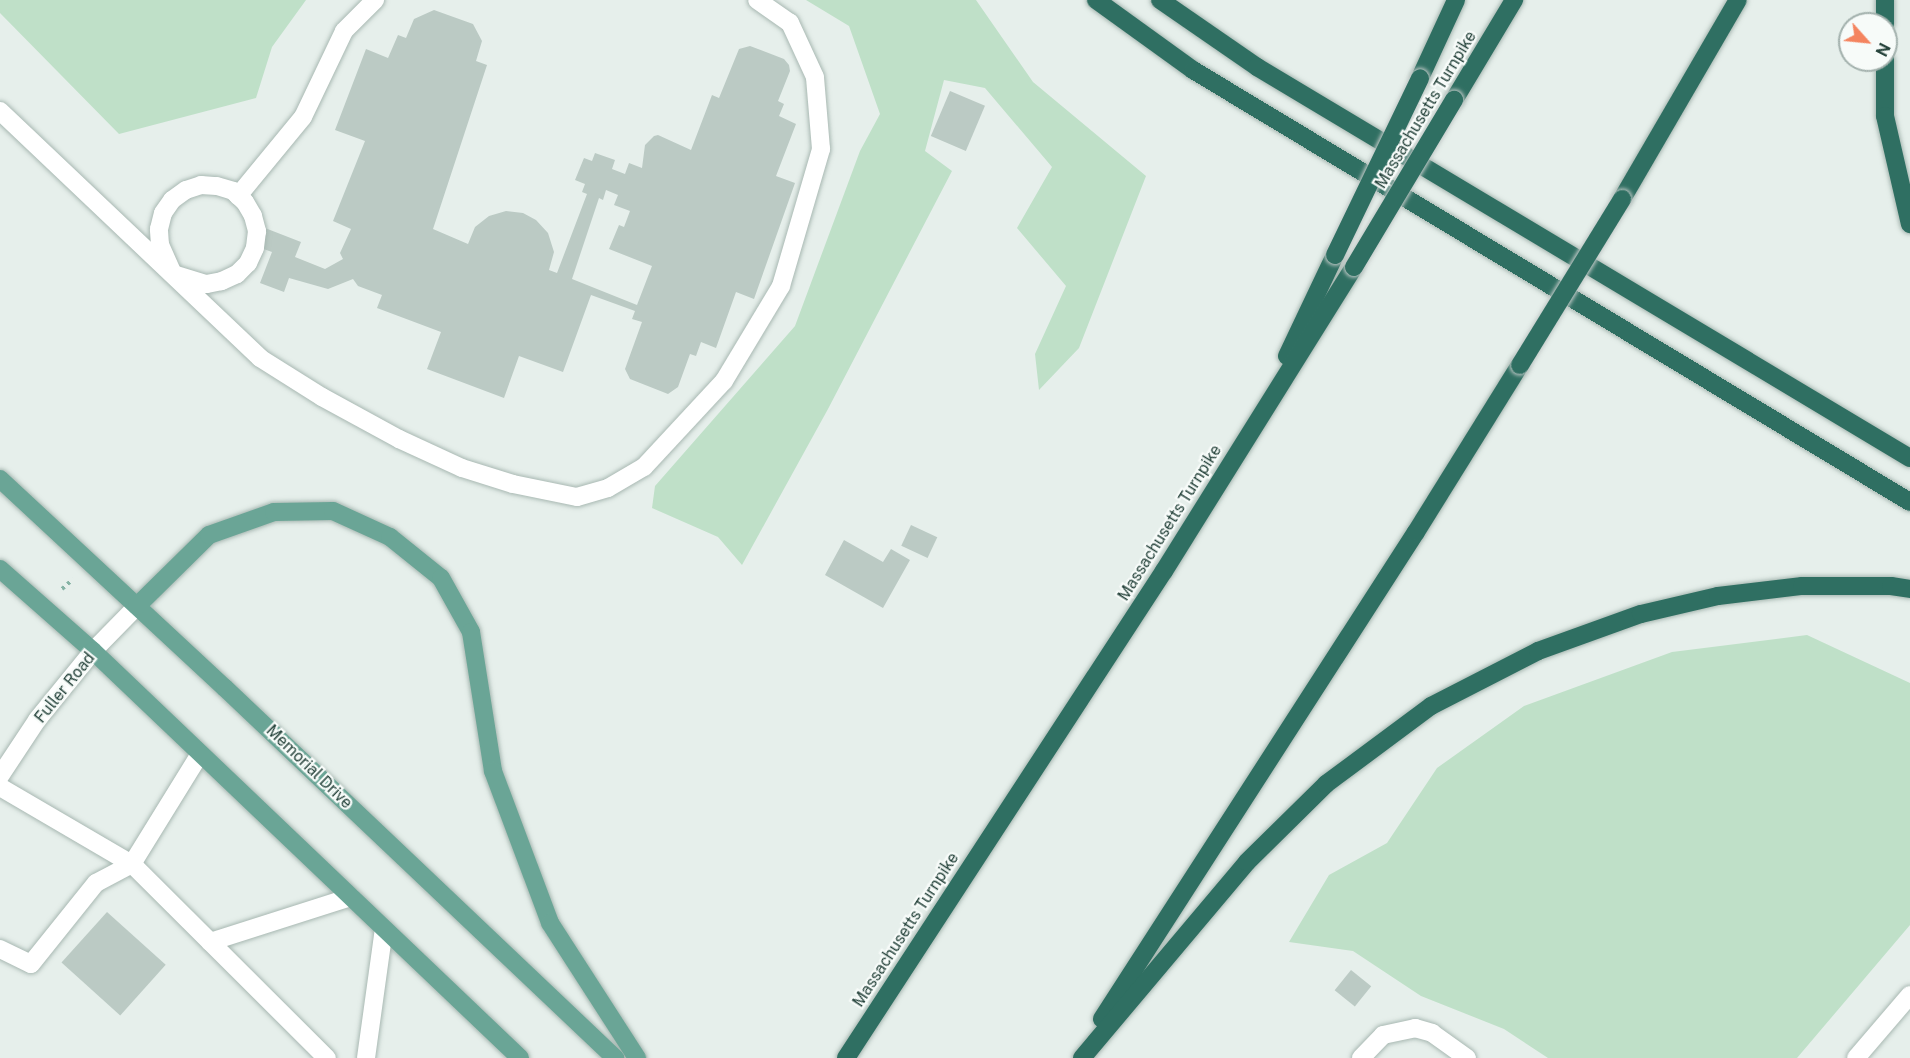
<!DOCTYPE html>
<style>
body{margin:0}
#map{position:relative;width:1910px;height:1058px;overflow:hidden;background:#e6efeb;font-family:"Public Sans",sans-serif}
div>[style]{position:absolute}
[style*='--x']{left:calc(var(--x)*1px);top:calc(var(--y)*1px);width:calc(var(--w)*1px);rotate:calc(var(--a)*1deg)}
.green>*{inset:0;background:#bfe0c8}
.building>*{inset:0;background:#bbcac4;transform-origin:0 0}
.path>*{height:4px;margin-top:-2px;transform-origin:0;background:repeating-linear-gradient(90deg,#86b3a5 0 3px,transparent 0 7.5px)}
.roads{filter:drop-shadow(0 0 2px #a8b8b2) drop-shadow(0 0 2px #a8b8b2)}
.service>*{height:18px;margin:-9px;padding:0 9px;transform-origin:9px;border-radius:9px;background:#fff}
.secondary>*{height:18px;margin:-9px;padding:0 9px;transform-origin:9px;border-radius:9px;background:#fff}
.primary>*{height:18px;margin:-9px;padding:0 9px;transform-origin:9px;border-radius:9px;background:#6aa596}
.motorway>*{height:18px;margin:-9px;padding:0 9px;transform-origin:9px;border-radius:9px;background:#2f6f62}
.bridges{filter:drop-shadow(0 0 2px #c2cac8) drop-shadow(0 0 2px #c2cac8)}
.motorway-bridge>*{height:18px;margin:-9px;padding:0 9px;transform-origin:9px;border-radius:9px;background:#2f6f62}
span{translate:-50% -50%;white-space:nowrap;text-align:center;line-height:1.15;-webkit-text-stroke:4.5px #f7fbf9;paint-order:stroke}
.street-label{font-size:16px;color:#24423a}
.north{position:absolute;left:1838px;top:12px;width:60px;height:60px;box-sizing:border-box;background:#f7fbf9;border:2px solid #a3b1ad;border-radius:50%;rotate:117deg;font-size:16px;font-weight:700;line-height:24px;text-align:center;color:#24423a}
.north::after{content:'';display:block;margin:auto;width:21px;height:27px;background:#f4845f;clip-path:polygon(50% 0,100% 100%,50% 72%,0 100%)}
</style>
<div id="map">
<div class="green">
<i style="clip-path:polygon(0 0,306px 0,272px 47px,256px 98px,119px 134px,0 13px)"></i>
<i style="clip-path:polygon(806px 0,976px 0,1033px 82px,1146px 176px,1079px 348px,1039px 390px,1035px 354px,1066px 286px,1017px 228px,1052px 167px,985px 88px,944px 80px,925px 151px,952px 171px,828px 409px,742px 565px,718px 537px,652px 508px,655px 486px,795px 326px,860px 151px,880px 114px,849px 26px)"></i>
<i style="clip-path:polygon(1807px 635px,1910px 683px,1910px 925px,1797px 1058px,1548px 1058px,1504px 1029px,1421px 996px,1353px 951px,1289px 942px,1329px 875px,1387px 843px,1437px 768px,1524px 706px,1672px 652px)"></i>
</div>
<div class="building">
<i style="clip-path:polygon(evenodd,434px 10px,473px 24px,482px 41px,476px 61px,487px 65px,433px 229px,468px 244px,475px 227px,489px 216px,506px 211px,523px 213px,536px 220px,548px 233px,554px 252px,549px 270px,557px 273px,587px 194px,582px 192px,585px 184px,575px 180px,584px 158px,592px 161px,595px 153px,615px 160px,612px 169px,625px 174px,629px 163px,642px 168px,645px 145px,654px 136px,658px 135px,691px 150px,712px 95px,719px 98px,739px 49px,750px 46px,784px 59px,789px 65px,790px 71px,778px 101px,784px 104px,779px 116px,796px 124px,776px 176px,795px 183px,754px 299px,736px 292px,716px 348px,701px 342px,696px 356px,690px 354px,678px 387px,668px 394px,630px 379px,625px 369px,642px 322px,632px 319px,635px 311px,591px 295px,563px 372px,519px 356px,504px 398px,427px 369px,441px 332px,377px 308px,382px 295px,358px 286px,353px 279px,328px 289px,289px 278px,284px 292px,260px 283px,272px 252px,258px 247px,265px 228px,301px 242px,295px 257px,325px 269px,343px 259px,340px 253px,351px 229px,333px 221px,365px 141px,335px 130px,366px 49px,388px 58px,398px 35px,406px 38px,414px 19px,434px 10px,606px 190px,618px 195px,614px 205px,630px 211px,624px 227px,619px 225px,609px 249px,652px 266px,637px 305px,572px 279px,599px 198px,603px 200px,606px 190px)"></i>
<i style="left:950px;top:91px;width:38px;height:49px;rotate:23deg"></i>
<i style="left:911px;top:525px;width:29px;height:23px;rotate:25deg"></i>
<i style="clip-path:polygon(844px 540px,883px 562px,891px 549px,910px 560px,883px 608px,825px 575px)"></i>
<i style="left:107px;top:912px;width:79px;height:68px;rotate:42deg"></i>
<i style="left:1351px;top:970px;width:26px;height:26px;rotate:39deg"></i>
</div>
<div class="path">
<i style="--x:62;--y:589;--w:15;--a:-42"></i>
</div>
<div class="roads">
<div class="service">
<i style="--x:0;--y:111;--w:359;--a:43.5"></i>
<i style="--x:260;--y:358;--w:73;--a:32.2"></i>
<i style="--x:322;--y:397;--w:88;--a:28.6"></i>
<i style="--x:399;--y:439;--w:69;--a:24.7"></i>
<i style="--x:462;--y:468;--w:53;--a:17.4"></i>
<i style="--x:513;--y:484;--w:65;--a:11.5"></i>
<i style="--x:577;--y:497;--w:32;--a:-16"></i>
<i style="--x:608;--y:488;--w:42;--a:-30.3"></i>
<i style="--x:644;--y:467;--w:117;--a:-47.1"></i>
<i style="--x:724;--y:381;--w:111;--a:-59"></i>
<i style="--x:781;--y:286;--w:143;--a:-73.7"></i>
<i style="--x:821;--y:149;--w:72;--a:-94.8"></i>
<i style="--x:815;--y:77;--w:60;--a:-114.8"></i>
<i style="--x:790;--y:23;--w:40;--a:-145.1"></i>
<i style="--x:201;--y:185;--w:16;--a:4"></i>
<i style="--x:217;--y:186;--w:17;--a:17"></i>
<i style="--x:233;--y:191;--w:16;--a:43"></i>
<i style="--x:245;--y:202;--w:16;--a:60"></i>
<i style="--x:253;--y:216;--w:16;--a:75"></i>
<i style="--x:257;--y:231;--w:17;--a:97"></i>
<i style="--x:255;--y:248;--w:17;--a:115"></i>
<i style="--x:248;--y:263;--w:16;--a:135"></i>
<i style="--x:237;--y:274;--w:17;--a:155"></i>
<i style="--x:222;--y:281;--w:16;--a:169"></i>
<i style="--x:206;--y:284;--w:34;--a:-163"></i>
<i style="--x:173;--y:274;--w:32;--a:-114"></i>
<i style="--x:160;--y:245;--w:16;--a:-94"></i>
<i style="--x:159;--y:229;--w:16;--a:-76"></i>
<i style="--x:163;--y:213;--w:16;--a:-55"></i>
<i style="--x:172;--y:200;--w:17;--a:-36"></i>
<i style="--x:186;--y:190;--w:16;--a:-18"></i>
<i style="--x:238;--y:196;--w:102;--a:-50.6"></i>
<i style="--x:303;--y:117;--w:95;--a:-64.5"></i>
<i style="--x:344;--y:31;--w:44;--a:-45"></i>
<i style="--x:0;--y:787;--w:153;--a:30.3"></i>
<i style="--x:132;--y:864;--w:275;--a:44.9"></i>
<i style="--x:210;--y:942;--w:148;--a:-17.7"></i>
<i style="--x:0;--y:949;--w:34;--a:26"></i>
<i style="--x:31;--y:964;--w:104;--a:-51.3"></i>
<i style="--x:96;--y:883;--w:41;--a:-27.8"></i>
<i style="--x:132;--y:864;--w:129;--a:-58.3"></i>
<i style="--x:366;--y:1058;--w:130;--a:-82.1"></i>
<i style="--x:1361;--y:1058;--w:32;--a:-46"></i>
<i style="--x:1383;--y:1035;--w:33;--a:-12"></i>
<i style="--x:1415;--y:1028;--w:18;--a:16"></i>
<i style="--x:1432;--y:1033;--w:43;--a:35.5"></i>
<i style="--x:1856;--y:1058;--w:83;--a:-49.4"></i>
</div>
<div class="secondary">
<i style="--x:0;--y:776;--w:67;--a:-56.5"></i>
<i style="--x:37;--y:720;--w:89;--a:-50.9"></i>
<i style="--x:93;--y:651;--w:63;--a:-45.6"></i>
</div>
<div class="primary">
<i style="--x:0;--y:479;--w:307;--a:42.9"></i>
<i style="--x:225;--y:688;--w:538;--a:43.49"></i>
<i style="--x:0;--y:569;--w:124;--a:41.4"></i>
<i style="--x:93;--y:651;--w:590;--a:43.63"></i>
<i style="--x:137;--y:606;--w:101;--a:-44.6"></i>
<i style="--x:209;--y:535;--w:69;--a:-19.5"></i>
<i style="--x:274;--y:512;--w:59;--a:-1"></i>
<i style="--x:333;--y:511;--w:63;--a:24.5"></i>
<i style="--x:390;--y:537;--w:65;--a:38.8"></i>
<i style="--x:441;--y:578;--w:62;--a:60.9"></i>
<i style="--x:471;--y:632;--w:141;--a:81"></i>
<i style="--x:493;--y:771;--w:162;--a:69.4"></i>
<i style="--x:550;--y:923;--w:161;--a:57.2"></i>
</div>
<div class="motorway">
<i style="--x:1096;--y:0;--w:120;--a:35.8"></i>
<i style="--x:1193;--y:70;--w:837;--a:31.07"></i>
<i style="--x:1160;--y:0;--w:118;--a:34.6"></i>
<i style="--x:1257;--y:67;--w:761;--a:30.91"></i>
<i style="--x:1885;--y:24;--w:24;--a:-90"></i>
<i style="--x:1885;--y:60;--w:56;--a:90"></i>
<i style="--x:1885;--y:116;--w:111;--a:77"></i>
<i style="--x:1420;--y:78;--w:86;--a:-65.2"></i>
<i style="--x:1454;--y:100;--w:117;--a:-59"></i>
<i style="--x:1622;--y:199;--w:230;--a:-59.8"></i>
<i style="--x:1287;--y:356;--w:112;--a:-64.6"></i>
<i style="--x:1102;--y:1019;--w:579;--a:-57.19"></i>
<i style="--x:1416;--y:532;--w:197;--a:-58.1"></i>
<i style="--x:846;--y:1058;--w:582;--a:-56.86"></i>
<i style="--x:1164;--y:571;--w:358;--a:-58"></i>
<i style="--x:1082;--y:1058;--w:256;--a:-49.9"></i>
<i style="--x:1247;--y:862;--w:111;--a:-44.6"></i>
<i style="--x:1326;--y:784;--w:131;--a:-36.6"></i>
<i style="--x:1431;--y:706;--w:120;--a:-27.2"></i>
<i style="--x:1538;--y:651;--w:109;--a:-19.8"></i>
<i style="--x:1641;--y:614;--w:79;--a:-13.2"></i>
<i style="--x:1718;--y:596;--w:85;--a:-6.8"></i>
<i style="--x:1802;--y:586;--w:89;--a:0"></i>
<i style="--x:1891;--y:586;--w:19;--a:9"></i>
</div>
</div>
<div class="bridges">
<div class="motorway-bridge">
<i style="--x:1335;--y:255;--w:196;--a:-64.3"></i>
<i style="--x:1354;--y:267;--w:195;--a:-59.1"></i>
<i style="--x:1520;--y:365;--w:195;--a:-58.4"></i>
</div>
</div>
<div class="street-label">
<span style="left:1426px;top:110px;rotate:-59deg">Massachusetts Turnpike</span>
<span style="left:1170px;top:523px;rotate:-58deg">Massachusetts Turnpike</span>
<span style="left:65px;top:688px;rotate:-51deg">Fuller Road</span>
<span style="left:309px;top:767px;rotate:44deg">Memorial Drive</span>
<span style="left:906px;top:930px;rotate:-57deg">Massachusetts Turnpike</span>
</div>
<div class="north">N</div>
</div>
